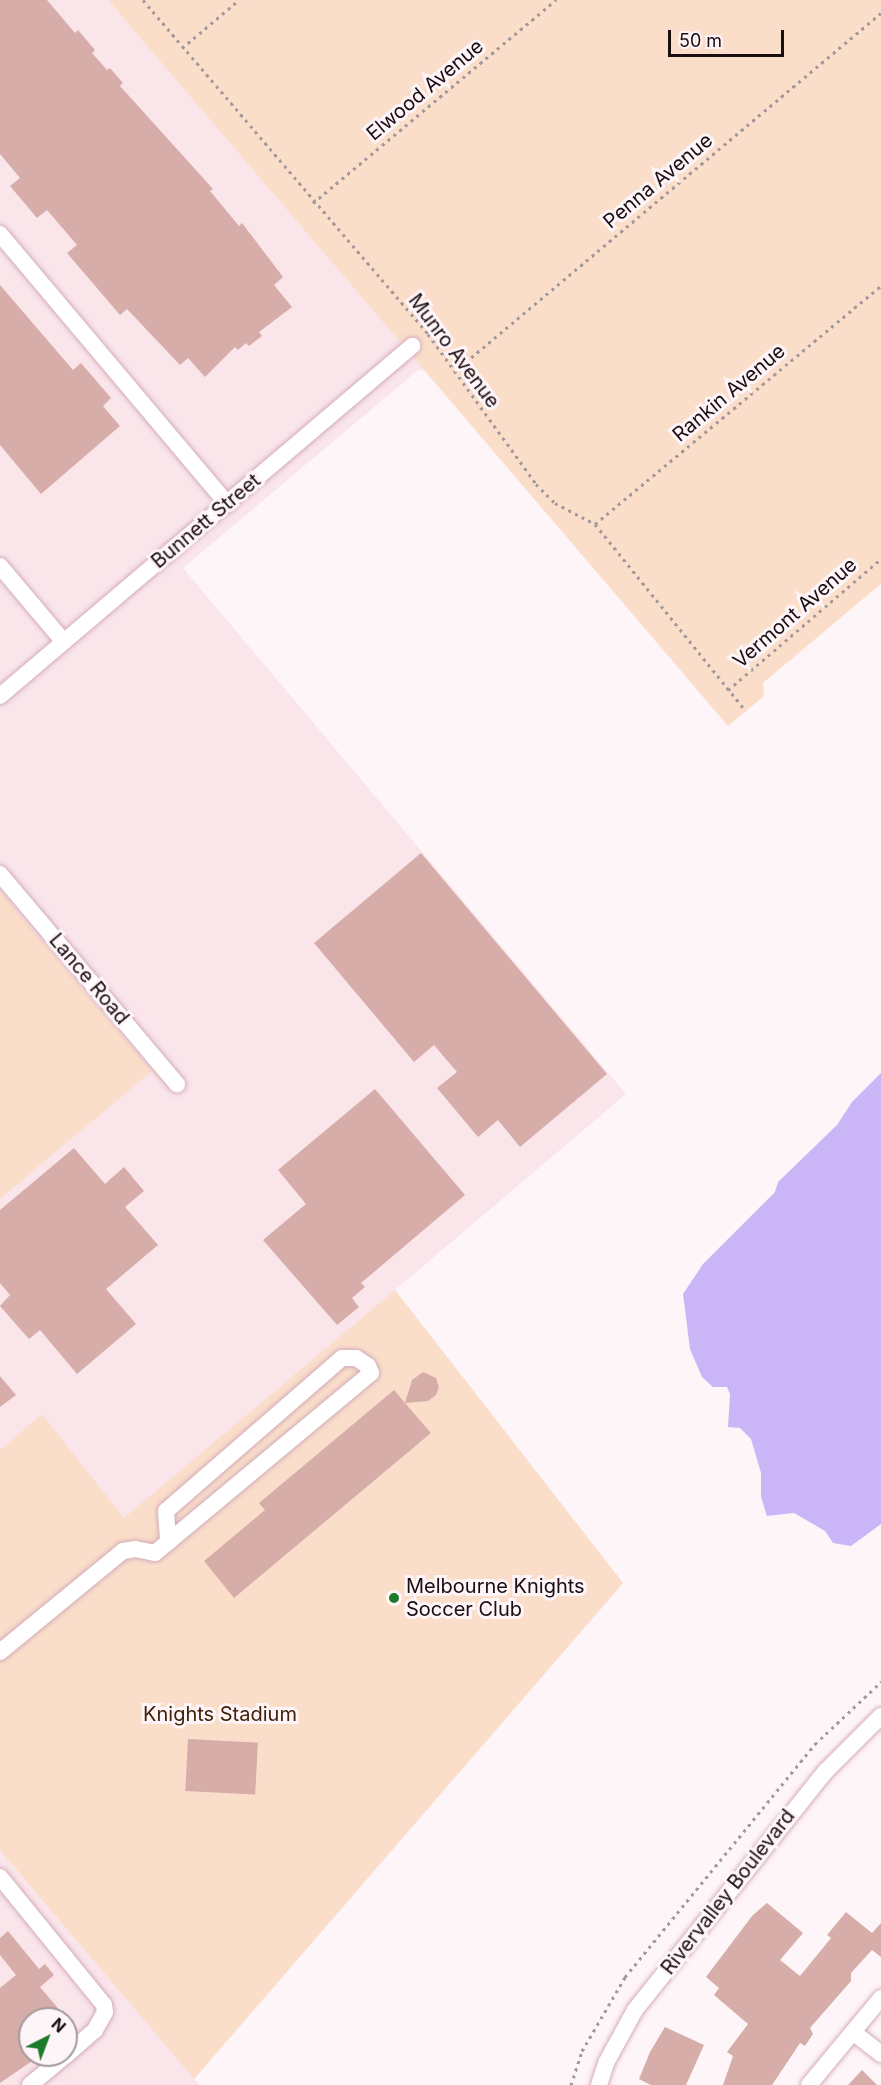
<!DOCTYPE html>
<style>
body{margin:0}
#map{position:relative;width:881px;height:2085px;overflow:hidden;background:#fef5f8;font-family:Inter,sans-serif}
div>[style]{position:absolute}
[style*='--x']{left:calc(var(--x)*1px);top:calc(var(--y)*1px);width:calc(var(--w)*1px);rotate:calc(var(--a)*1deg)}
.built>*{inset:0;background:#fae5eb}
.green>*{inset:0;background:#fadeca}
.water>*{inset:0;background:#cab5f6}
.building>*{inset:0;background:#d6ada8;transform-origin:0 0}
.path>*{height:3px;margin-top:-1.5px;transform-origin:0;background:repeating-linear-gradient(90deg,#a3999c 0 3px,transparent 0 7.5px)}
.roads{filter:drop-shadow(0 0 2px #d4adb9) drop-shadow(0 0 2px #d4adb9)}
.minor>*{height:16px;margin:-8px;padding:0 8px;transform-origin:8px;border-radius:8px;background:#fff}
.dots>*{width:16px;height:16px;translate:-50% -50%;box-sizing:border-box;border:3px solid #fef5f8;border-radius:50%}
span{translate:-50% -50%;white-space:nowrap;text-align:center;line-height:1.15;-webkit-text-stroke:6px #fef5f8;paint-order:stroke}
.street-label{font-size:20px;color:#1b0e13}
.poi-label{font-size:20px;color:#1b0e13}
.left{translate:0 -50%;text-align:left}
.park-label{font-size:20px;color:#402209}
.north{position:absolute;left:18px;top:2007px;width:60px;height:60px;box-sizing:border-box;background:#fef5f8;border:2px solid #a3999c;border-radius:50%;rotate:42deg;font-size:16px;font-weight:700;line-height:24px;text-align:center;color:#1b0e13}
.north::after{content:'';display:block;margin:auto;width:21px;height:27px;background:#1c7a2a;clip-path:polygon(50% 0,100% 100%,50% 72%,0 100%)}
.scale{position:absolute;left:668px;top:30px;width:116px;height:27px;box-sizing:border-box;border:3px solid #1b0e13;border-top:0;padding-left:8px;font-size:18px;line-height:21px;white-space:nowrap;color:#1b0e13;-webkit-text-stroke:4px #fef5f8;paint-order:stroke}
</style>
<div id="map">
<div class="built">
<i style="clip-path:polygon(evenodd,0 0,108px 0,428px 371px,418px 370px,183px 568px,626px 1094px,395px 1290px,623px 1583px,194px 2079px,199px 2085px,0 2085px,0 0,30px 2019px,66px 2019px,66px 2055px,30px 2055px,30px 2019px)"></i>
</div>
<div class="green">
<i style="clip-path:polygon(108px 0,881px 0,881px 584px,763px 683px,764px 696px,728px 726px)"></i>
<i style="clip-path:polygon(0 891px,152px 1071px,0 1199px)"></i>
<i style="clip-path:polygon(395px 1290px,623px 1583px,194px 2079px,0 1850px,0 1450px,42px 1414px,124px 1518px)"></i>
</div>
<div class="water">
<i style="clip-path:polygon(881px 1073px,881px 1524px,851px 1546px,833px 1543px,825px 1531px,794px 1513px,767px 1516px,761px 1497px,761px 1473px,751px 1439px,740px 1428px,728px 1427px,730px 1394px,727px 1387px,713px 1387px,702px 1377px,690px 1349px,683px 1294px,703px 1264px,775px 1192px,778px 1182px,837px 1125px,852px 1102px)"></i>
</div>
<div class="building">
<i style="clip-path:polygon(0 0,47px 0,75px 33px,78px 30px,95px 50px,92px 53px,107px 70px,110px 68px,123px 83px,120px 86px,213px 189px,210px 191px,239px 226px,242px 223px,283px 277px,274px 285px,292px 307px,259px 332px,262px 336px,249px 346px,246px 343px,238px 350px,235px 347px,205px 377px,188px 358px,180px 365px,127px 309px,120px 315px,67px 253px,77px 245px,47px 210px,37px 218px,10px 186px,20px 178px,0 154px)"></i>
<i style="clip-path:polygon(0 285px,73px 370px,81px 363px,111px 398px,103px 406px,120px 426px,41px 494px,0 445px)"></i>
<i style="clip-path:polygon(421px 853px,607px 1074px,520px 1147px,498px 1120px,478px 1137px,437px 1088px,457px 1072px,434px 1045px,414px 1062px,314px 943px)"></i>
<i style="clip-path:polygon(375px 1089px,465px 1195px,361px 1283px,365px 1287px,352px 1298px,359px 1307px,337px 1325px,263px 1240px,306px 1204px,278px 1170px)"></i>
<i style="clip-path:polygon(74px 1148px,105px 1184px,124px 1167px,144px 1191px,125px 1207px,158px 1245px,106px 1289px,136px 1324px,77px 1374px,40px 1330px,29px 1339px,0 1306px,10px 1295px,0 1283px,0 1210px)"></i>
<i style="clip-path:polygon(423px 1372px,436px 1378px,439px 1387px,436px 1395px,428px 1401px,405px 1403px,431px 1433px,234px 1598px,204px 1561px,265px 1510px,259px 1503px,394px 1390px,405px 1403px,412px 1380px)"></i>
<i style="clip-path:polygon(0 1376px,16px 1395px,0 1407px)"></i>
<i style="left:188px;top:1739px;width:70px;height:52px;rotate:3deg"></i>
<i style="clip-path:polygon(767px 1903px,803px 1933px,780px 1960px,800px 1976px,831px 1938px,827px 1935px,846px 1912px,872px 1933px,881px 1923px,881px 1957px,872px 1950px,851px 1973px,851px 1981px,810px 2028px,813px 2034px,805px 2046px,800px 2043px,772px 2085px,723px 2085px,733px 2056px,727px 2052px,748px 2024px,714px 1995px,719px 1988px,706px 1977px,752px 1916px)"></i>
<i style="clip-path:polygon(8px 1931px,39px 1969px,45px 1964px,54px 1975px,40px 1987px,67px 2019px,30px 2019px,30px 2055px,41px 2055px,0 2083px,0 1988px,16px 1975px,0 1955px,0 1938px)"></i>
<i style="clip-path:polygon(665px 2027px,704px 2045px,686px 2085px,651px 2085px,639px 2079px,650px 2052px)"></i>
<i style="clip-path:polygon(862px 2070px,877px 2085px,848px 2085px)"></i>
</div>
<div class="path">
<i style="--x:143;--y:0;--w:439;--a:49.5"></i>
<i style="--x:428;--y:334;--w:185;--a:54.2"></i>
<i style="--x:536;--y:484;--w:27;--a:45"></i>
<i style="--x:555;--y:503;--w:45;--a:27.7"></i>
<i style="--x:595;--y:524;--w:240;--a:51.1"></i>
<i style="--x:182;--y:48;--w:75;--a:-40.1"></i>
<i style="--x:313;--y:203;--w:317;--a:-39.9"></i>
<i style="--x:454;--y:372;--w:558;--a:-40.06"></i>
<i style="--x:595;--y:524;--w:372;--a:-39.8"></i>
<i style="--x:728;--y:690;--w:201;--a:-40.6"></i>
<i style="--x:571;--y:2085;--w:36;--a:-72"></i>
<i style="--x:582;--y:2051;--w:86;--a:-59.8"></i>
<i style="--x:625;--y:1977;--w:301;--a:-50.8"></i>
<i style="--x:815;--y:1744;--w:91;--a:-43.2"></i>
</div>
<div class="roads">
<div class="minor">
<i style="--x:0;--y:234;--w:353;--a:49.9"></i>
<i style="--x:0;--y:566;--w:99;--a:49.9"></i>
<i style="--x:0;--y:696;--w:541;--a:-40.35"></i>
<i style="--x:0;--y:874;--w:275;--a:49.9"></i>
<i style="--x:0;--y:1652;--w:159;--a:-39.4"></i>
<i style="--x:123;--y:1551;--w:12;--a:-9"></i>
<i style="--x:135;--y:1549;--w:20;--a:11"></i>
<i style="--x:155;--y:1553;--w:281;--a:-39.8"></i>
<i style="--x:371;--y:1373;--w:8;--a:-113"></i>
<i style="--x:368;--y:1366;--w:14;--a:-146"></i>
<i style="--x:356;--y:1358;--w:14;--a:180"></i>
<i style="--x:342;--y:1358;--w:233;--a:139"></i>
<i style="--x:166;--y:1511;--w:31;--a:86"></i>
<i style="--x:0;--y:1877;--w:165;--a:50.9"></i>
<i style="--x:104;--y:2005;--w:7;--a:82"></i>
<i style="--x:105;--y:2012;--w:21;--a:119"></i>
<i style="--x:95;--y:2030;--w:38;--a:139"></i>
<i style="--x:853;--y:2032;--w:36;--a:38"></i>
<i style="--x:30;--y:2085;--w:47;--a:-39.8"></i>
<i style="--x:599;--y:2085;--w:23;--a:-72"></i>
<i style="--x:606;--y:2063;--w:60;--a:-61.3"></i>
<i style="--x:635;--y:2010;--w:306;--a:-51.4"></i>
<i style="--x:826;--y:1771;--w:78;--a:-45"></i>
<i style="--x:809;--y:2085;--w:113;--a:-50.4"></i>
</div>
</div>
<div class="dots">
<i style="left:394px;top:1598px;background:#1c7a2a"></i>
</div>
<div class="street-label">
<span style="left:425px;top:90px;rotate:-40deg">Elwood Avenue</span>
<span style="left:658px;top:181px;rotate:-40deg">Penna Avenue</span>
<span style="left:454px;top:351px;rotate:53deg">Munro Avenue</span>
<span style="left:729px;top:393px;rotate:-40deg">Rankin Avenue</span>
<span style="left:206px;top:521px;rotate:-40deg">Bunnett Street</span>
<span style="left:795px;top:613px;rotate:-41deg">Vermont Avenue</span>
<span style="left:89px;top:979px;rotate:50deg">Lance Road</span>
<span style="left:728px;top:1892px;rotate:-52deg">Rivervalley Boulevard</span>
</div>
<div class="poi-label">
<span class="left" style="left:406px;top:1598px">Melbourne Knights<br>Soccer Club</span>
</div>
<div class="park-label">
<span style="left:220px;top:1714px">Knights Stadium</span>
</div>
<div class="north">N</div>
<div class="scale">50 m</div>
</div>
